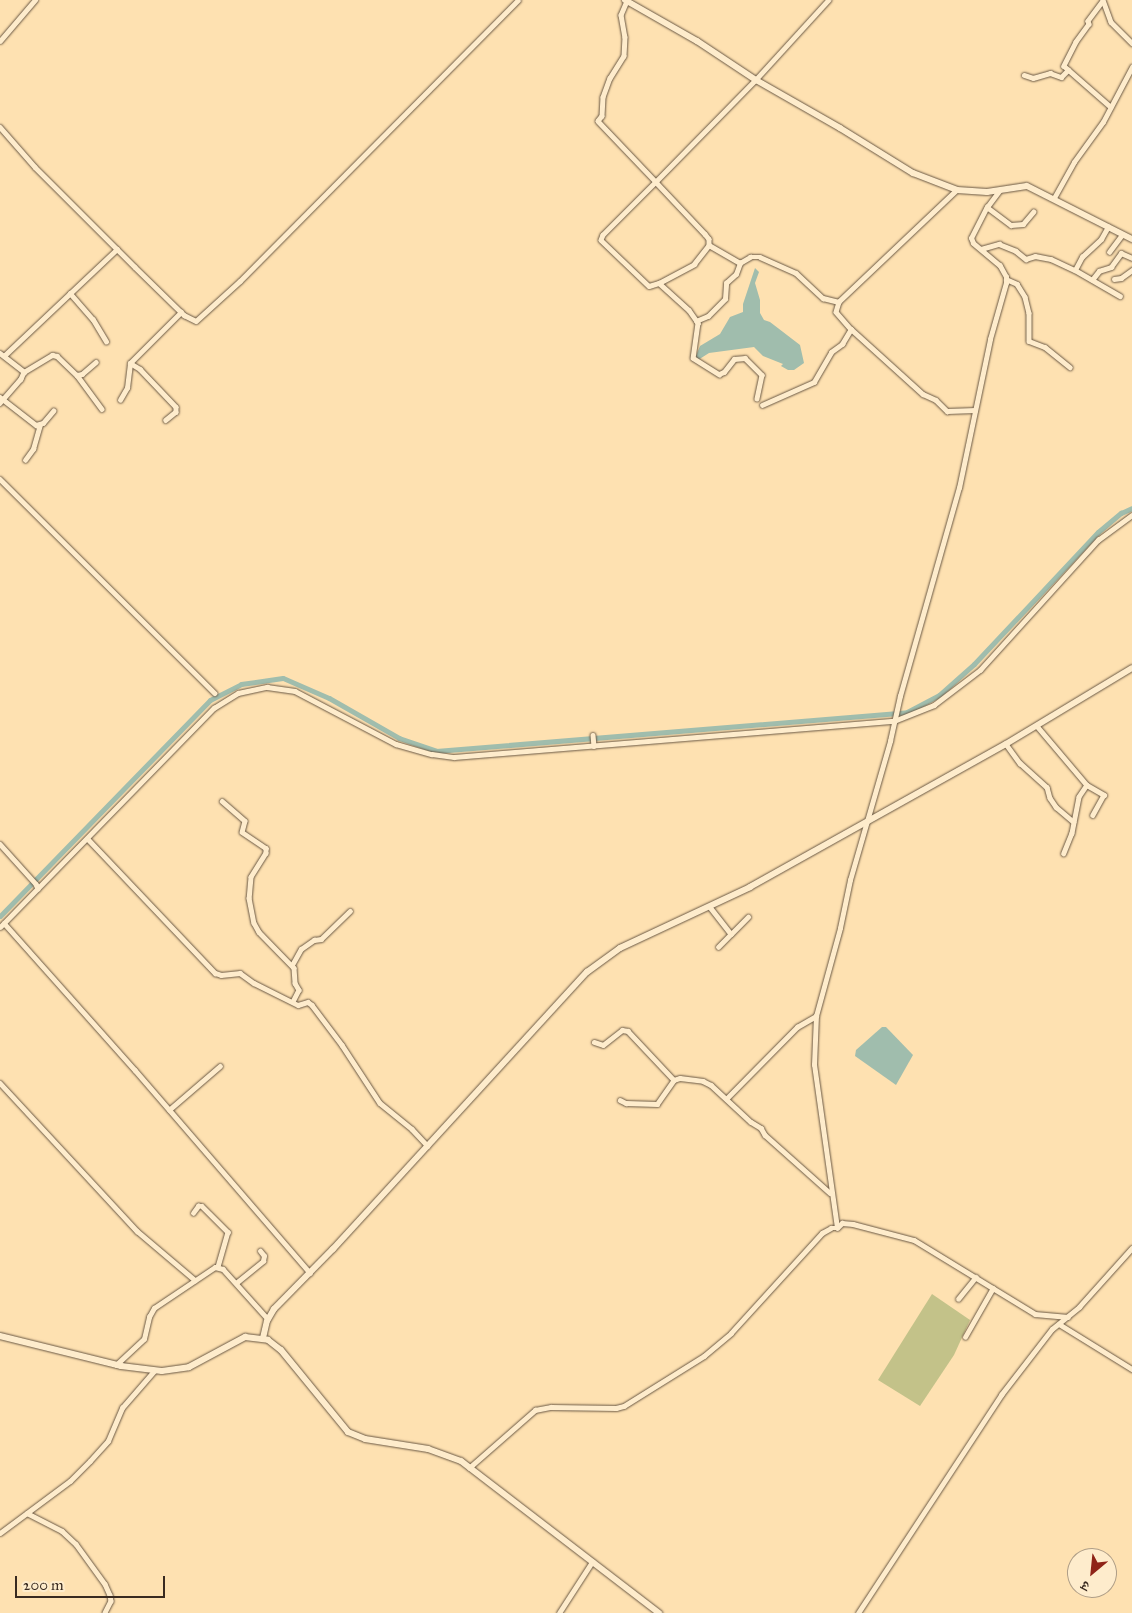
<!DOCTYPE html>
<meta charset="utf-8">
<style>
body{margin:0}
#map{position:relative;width:1132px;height:1613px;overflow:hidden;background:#fee1b1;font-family:"IM FELL Great Primer","Noto Serif Devanagari",serif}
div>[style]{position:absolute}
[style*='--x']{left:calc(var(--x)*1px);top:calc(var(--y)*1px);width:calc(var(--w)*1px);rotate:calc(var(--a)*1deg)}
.green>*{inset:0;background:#c3c289}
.water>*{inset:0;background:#a0bdad}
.canal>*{height:5px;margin:-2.5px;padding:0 2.5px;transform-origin:2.5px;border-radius:2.5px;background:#a0bdad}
.roads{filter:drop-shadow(0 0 1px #6a5844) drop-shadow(0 0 1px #6a5844)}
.street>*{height:4.5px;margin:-2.25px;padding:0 2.25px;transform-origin:2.25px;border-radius:2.25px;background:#feeccc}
.secondary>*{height:6px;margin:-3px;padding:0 3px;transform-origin:3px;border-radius:3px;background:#feeccc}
span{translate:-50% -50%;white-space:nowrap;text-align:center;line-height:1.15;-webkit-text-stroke:4px #feeccc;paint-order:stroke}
.north{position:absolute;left:1067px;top:1548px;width:50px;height:50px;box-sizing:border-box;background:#feeccc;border:1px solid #af9e87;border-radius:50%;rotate:208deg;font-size:14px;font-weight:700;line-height:20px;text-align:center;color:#392a20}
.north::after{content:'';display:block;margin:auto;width:18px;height:22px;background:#8f2418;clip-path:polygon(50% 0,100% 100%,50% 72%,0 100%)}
.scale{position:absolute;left:15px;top:1576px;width:150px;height:22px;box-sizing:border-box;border:2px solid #392a20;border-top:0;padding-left:6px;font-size:15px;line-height:18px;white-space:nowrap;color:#392a20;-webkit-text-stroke:4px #feeccc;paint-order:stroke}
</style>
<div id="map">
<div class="green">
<i style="clip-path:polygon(932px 1294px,970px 1320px,954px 1355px,920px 1406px,878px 1380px)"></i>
</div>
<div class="water">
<i style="clip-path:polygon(755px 268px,759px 272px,755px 283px,760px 300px,760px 313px,764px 320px,770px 322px,800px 345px,804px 363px,794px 370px,788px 370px,781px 366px,783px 364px,763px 356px,754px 347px,709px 353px,698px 360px,695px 358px,700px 346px,720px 334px,730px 317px,743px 312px,743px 304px)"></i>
<i style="clip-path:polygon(882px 1027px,886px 1027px,913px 1055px,896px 1085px,855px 1056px,856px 1050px)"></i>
</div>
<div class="canal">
<i style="--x:0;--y:916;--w:301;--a:-45.8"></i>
<i style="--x:210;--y:700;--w:35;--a:-27"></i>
<i style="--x:241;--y:684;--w:42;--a:-8.1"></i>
<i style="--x:283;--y:678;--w:50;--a:23.5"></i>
<i style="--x:329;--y:698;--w:81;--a:29.7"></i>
<i style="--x:399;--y:738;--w:39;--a:19"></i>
<i style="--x:436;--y:751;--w:473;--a:-4.7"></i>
<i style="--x:907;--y:712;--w:36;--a:-28"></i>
<i style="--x:939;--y:695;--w:47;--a:-41.5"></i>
<i style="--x:974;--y:664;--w:181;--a:-46.8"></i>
<i style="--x:1098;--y:532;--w:30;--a:-40"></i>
<i style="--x:1121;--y:513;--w:12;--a:-24"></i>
</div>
<div class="roads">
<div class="street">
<i style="--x:829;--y:0;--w:108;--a:132.4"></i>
<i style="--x:756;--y:80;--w:143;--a:134.4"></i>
<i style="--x:656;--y:182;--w:71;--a:46.7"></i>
<i style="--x:705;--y:234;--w:6;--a:51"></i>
<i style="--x:709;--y:239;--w:6;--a:90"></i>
<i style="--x:709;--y:245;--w:36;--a:30"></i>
<i style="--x:740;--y:263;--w:12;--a:-31"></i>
<i style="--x:750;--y:257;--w:10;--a:0"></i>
<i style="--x:760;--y:257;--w:39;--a:24"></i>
<i style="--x:796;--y:273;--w:37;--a:43"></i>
<i style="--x:823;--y:298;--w:16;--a:14"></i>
<i style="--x:1103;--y:0;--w:23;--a:70"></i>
<i style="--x:1111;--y:22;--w:30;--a:45"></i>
<i style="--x:627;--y:1;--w:15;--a:113"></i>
<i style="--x:621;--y:15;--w:22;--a:80"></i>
<i style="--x:625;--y:37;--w:19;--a:93"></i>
<i style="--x:624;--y:56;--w:26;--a:122"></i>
<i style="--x:610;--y:78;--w:20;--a:110"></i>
<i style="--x:603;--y:97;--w:19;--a:93"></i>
<i style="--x:602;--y:116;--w:6;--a:129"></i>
<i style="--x:598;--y:121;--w:84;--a:46.4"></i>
<i style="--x:656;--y:182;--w:75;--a:135"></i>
<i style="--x:603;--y:235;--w:5;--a:112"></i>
<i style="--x:601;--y:240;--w:66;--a:43.8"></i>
<i style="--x:649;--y:286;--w:10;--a:-17"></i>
<i style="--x:659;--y:283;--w:40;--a:-28"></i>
<i style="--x:694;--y:264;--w:24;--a:-52"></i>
<i style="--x:1103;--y:1;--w:25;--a:127"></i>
<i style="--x:1088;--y:21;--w:3;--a:72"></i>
<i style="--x:1089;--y:24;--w:22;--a:126"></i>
<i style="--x:1076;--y:42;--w:27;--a:117"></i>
<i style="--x:1064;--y:66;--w:62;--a:41.1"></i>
<i style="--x:0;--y:41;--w:54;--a:-49.5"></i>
<i style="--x:1024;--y:75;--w:9;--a:18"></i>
<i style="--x:1033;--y:78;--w:18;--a:-16"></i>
<i style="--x:1050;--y:73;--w:12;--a:20"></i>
<i style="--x:1061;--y:77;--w:10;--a:-45"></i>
<i style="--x:0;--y:127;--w:53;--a:48.8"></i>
<i style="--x:35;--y:167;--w:141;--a:45"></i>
<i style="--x:135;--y:267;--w:69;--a:44.4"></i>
<i style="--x:184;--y:315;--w:13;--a:27"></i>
<i style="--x:196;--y:321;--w:59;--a:-42.3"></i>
<i style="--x:240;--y:281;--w:395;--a:-45.3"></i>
<i style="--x:957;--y:190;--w:163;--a:136.5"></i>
<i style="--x:839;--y:302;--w:10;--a:107"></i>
<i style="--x:836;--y:312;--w:23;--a:49"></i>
<i style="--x:851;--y:329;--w:97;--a:42.1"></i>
<i style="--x:923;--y:394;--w:14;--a:25"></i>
<i style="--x:936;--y:400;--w:16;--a:45"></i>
<i style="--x:947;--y:411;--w:28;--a:-2"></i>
<i style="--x:1054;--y:198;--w:41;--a:-60.9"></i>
<i style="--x:1074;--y:162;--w:49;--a:-54.1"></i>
<i style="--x:1103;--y:122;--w:62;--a:-62.2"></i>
<i style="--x:987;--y:207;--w:30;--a:37"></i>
<i style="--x:1011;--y:225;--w:12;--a:-5"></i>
<i style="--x:1023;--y:224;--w:16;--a:-50"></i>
<i style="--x:981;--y:249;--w:19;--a:-16"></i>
<i style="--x:999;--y:244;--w:18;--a:22"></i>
<i style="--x:1016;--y:251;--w:13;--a:39"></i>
<i style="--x:1026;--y:259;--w:9;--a:-18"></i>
<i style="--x:1035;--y:256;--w:16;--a:11"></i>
<i style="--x:1051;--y:259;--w:26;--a:25"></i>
<i style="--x:1075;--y:270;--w:52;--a:30"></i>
<i style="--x:1109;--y:252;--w:21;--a:-53"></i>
<i style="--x:1075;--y:270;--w:15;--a:-62"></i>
<i style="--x:1082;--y:257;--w:26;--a:-43"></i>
<i style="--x:1101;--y:239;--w:14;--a:-60"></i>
<i style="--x:1006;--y:279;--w:12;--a:24"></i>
<i style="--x:1017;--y:284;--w:15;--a:58"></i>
<i style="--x:1025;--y:297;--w:16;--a:76"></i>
<i style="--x:1029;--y:313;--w:28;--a:90"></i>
<i style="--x:1029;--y:341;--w:17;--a:21"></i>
<i style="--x:1045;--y:347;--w:32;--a:39"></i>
<i style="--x:1114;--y:279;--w:7;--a:-8"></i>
<i style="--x:1121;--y:278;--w:14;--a:-36"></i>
<i style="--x:1092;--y:280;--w:11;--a:-52"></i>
<i style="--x:1099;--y:271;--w:13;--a:-18"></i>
<i style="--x:1111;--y:267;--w:17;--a:-54"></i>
<i style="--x:1121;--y:253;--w:12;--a:24"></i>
<i style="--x:659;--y:283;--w:40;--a:42"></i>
<i style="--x:689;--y:310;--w:16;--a:55"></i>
<i style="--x:698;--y:323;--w:35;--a:98"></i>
<i style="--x:693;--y:358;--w:31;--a:32"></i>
<i style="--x:719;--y:374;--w:5;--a:-22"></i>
<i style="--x:724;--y:372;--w:16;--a:-52"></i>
<i style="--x:734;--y:359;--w:11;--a:-5"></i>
<i style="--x:745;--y:358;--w:24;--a:45"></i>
<i style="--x:762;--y:375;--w:24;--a:102"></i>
<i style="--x:70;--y:293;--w:35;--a:49"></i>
<i style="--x:93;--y:319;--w:26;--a:59"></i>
<i style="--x:696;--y:321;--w:13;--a:-23"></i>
<i style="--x:708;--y:316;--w:24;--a:-45"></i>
<i style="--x:725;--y:299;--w:16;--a:-86"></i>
<i style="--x:726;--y:283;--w:13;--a:-42"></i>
<i style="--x:736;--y:274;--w:12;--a:-70"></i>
<i style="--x:0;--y:353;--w:31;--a:38"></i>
<i style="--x:24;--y:372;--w:8;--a:113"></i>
<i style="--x:21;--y:379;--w:32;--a:131"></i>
<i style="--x:5;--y:355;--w:154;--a:-43.4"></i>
<i style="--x:130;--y:363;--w:12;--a:31"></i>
<i style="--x:140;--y:369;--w:52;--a:46.5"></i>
<i style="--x:176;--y:407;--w:5;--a:90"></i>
<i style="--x:176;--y:412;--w:13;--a:141"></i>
<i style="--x:24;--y:372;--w:33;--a:-31"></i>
<i style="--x:52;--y:355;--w:5;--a:11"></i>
<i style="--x:57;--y:356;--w:28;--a:44"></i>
<i style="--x:77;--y:375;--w:5;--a:-11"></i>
<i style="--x:82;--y:374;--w:18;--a:-41"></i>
<i style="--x:77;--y:375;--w:42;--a:53.7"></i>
<i style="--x:0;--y:397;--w:46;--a:37.9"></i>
<i style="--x:36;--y:425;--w:7;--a:-16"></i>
<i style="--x:43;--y:423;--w:16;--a:-50"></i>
<i style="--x:120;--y:400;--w:14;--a:-60"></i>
<i style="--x:127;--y:388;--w:25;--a:-83"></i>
<i style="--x:130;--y:363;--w:72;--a:-45"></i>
<i style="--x:762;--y:405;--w:57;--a:-23.9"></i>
<i style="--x:814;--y:382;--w:34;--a:-60"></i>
<i style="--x:831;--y:352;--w:14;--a:-36"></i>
<i style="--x:842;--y:344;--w:17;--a:-59"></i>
<i style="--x:25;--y:460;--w:14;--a:-54"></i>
<i style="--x:33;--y:449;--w:25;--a:-74"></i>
<i style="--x:0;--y:479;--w:303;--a:44.9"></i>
<i style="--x:1037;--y:726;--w:77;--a:49.7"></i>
<i style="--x:1087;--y:785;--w:14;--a:124"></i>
<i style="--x:1079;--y:797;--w:37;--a:101"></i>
<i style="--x:1072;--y:833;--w:22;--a:112"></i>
<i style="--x:593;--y:735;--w:11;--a:85"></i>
<i style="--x:1006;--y:744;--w:24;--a:54"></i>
<i style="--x:1020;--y:763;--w:36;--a:42"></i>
<i style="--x:1047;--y:787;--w:11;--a:75"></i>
<i style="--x:1050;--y:798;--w:11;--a:56"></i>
<i style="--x:1056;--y:807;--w:23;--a:40"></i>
<i style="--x:1087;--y:785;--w:20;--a:30"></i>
<i style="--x:1104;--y:795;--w:23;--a:119"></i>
<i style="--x:222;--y:801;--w:30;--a:41"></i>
<i style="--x:245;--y:821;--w:11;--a:105"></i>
<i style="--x:242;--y:832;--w:29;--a:34"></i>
<i style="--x:266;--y:848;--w:5;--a:90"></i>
<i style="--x:266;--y:853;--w:28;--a:122"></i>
<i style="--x:251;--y:877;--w:21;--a:95"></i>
<i style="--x:249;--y:898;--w:25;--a:79"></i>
<i style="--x:254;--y:923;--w:10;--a:61"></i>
<i style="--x:259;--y:932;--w:50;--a:45.8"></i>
<i style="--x:294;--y:968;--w:15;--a:86"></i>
<i style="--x:295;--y:983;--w:8;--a:60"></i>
<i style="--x:299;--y:990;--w:13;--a:117"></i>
<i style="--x:88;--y:839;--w:185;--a:46.5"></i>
<i style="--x:215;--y:973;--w:6;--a:18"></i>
<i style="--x:221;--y:975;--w:19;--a:-6"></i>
<i style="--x:240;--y:973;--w:17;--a:36"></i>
<i style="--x:254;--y:983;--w:49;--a:26.6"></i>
<i style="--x:298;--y:1005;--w:10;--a:-17"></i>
<i style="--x:308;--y:1002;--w:5;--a:37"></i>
<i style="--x:312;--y:1005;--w:50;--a:53.1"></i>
<i style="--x:342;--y:1045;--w:69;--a:56.8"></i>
<i style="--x:380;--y:1103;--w:41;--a:39.1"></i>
<i style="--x:412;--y:1129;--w:23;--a:47"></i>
<i style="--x:0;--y:844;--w:54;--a:48"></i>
<i style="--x:36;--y:884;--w:5;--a:68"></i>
<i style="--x:710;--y:907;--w:34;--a:52"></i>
<i style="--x:731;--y:934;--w:24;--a:-45"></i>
<i style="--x:4;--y:923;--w:197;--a:48.3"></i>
<i style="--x:135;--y:1070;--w:268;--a:49.2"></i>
<i style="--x:0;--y:927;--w:306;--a:-45.7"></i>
<i style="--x:214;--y:708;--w:28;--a:-32"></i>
<i style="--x:238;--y:693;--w:30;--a:-12"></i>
<i style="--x:267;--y:687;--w:28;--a:8"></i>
<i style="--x:295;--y:691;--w:114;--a:27.7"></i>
<i style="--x:396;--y:744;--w:37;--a:16"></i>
<i style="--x:432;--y:754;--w:22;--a:8"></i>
<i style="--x:454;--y:757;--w:441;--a:-4.7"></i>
<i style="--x:894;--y:721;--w:43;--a:-21.8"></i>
<i style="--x:934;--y:705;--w:58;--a:-37.3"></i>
<i style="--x:980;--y:670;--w:176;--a:-47.8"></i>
<i style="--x:1098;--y:540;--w:42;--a:-36.3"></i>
<i style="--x:718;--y:947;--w:18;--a:-45"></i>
<i style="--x:292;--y:965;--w:18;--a:-61"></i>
<i style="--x:301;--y:949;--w:16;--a:-35"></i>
<i style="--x:314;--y:940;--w:7;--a:-8"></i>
<i style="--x:321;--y:939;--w:40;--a:-44"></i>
<i style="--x:594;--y:1042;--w:9;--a:18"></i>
<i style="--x:603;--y:1045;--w:24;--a:-38"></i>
<i style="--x:622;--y:1030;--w:6;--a:9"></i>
<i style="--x:628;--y:1031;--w:67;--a:46.8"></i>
<i style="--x:0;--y:1083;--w:202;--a:47.2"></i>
<i style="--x:137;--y:1231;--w:76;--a:40.2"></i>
<i style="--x:726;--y:1099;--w:101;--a:-45.4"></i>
<i style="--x:797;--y:1027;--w:22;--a:-30"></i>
<i style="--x:620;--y:1100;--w:7;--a:27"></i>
<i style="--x:626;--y:1103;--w:31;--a:2"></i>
<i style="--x:657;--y:1104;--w:29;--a:-55"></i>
<i style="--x:674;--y:1080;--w:6;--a:-18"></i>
<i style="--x:680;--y:1078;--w:23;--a:7"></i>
<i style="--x:703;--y:1081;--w:9;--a:27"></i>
<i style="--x:711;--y:1085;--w:54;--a:42.8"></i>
<i style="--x:751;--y:1122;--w:12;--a:31"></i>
<i style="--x:761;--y:1128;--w:8;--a:60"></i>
<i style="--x:765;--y:1135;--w:87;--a:41.7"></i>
<i style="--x:169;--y:1110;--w:67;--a:-40.8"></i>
<i style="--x:193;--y:1213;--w:9;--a:-54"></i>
<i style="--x:198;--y:1206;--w:4;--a:0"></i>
<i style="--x:202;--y:1206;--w:37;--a:45"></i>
<i style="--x:228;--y:1232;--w:35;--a:106"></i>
<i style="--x:837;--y:1228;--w:165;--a:-98"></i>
<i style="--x:814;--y:1065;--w:49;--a:-87.7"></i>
<i style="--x:816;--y:1016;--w:91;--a:-74.7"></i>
<i style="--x:840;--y:928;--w:49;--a:-78.2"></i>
<i style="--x:850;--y:880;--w:145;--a:-73.9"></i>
<i style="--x:890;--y:741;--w:46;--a:-77.5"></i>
<i style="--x:900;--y:696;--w:216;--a:-74.2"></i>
<i style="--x:959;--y:488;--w:152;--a:-78.2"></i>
<i style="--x:990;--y:339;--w:58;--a:-74.1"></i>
<i style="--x:1006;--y:283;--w:6;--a:-90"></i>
<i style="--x:1006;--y:277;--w:13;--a:-119"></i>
<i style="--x:1000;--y:266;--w:35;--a:-140"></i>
<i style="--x:973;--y:243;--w:5;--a:-112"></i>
<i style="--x:971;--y:238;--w:35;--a:-63"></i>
<i style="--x:987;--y:207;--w:21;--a:-53"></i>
<i style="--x:236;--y:1283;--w:35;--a:-39"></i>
<i style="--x:263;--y:1261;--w:5;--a:-79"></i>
<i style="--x:264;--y:1256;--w:6;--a:-129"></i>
<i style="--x:958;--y:1299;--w:28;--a:-51"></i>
<i style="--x:1059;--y:1324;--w:86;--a:31.7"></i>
<i style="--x:965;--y:1337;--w:56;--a:-60.3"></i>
<i style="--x:116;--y:1365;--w:38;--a:-43"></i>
<i style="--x:144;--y:1339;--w:23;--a:-77"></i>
<i style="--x:149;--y:1317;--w:10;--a:-61"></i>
<i style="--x:154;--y:1308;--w:73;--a:-33.9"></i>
<i style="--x:215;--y:1267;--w:8;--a:14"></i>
<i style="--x:223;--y:1269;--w:67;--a:48"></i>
<i style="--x:469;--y:1468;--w:88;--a:-41.3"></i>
<i style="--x:535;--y:1410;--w:16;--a:-11"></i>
<i style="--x:551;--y:1407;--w:65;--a:0.9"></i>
<i style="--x:616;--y:1408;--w:8;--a:-14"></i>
<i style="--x:624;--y:1406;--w:94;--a:-32"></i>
<i style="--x:704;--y:1356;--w:35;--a:-40"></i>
<i style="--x:731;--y:1333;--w:135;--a:-47.7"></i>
<i style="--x:822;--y:1233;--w:10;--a:-29"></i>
<i style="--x:831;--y:1228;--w:6;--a:0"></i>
<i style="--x:837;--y:1228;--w:7;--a:-45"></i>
<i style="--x:842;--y:1223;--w:11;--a:5"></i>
<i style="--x:853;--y:1224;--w:63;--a:14.7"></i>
<i style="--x:914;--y:1240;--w:142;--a:31.4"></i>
<i style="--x:1035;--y:1314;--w:33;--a:5"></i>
<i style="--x:27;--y:1513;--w:39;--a:27"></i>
<i style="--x:62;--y:1531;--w:19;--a:43"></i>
<i style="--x:76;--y:1544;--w:49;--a:54.1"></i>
<i style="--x:105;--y:1584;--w:12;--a:66"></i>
<i style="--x:110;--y:1595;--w:6;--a:81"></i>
<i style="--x:111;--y:1601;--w:13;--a:117"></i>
<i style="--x:0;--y:1533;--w:87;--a:-36.6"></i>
<i style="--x:70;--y:1481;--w:28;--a:-45"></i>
<i style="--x:90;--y:1461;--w:27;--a:-48"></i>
<i style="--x:108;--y:1441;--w:36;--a:-67"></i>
<i style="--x:122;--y:1408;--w:49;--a:-49.1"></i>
<i style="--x:559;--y:1613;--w:61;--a:-57.1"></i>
<i style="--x:858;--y:1613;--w:261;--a:-56.7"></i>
<i style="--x:1001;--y:1395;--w:83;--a:-52.3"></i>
<i style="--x:1052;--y:1329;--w:35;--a:-39"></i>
<i style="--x:1079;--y:1307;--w:79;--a:-48.1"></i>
</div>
<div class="secondary">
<i style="--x:625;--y:0;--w:83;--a:29.7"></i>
<i style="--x:697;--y:41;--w:71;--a:33.5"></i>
<i style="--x:756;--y:80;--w:97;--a:29.7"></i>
<i style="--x:840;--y:128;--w:86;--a:31.7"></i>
<i style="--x:913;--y:173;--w:47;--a:21.1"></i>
<i style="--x:957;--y:190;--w:30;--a:4"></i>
<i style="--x:987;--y:192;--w:40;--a:-8.5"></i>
<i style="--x:1027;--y:186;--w:118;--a:26.8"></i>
<i style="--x:0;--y:1336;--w:125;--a:13.9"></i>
<i style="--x:121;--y:1366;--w:41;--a:7"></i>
<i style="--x:162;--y:1371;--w:27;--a:-8"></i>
<i style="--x:189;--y:1367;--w:64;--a:-28.2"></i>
<i style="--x:245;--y:1337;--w:23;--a:7"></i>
<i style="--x:268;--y:1340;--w:16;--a:38"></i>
<i style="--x:281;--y:1350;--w:106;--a:50.7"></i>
<i style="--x:348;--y:1432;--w:18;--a:22"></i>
<i style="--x:365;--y:1439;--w:64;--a:9"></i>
<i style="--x:428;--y:1449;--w:35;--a:20"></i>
<i style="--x:461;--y:1461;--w:250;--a:37.5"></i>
<i style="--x:263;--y:1338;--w:17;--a:-77"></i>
<i style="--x:267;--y:1321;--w:14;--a:-60"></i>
<i style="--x:274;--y:1309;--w:84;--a:-45.5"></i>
<i style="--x:333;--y:1249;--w:376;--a:-47.5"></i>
<i style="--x:587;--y:972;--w:41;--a:-36"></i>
<i style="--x:620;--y:948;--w:144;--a:-25.1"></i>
<i style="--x:750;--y:887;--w:293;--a:-29.2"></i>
<i style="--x:1006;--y:744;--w:147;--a:-31.1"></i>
</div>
</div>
<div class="north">उ</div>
<div class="scale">200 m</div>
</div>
